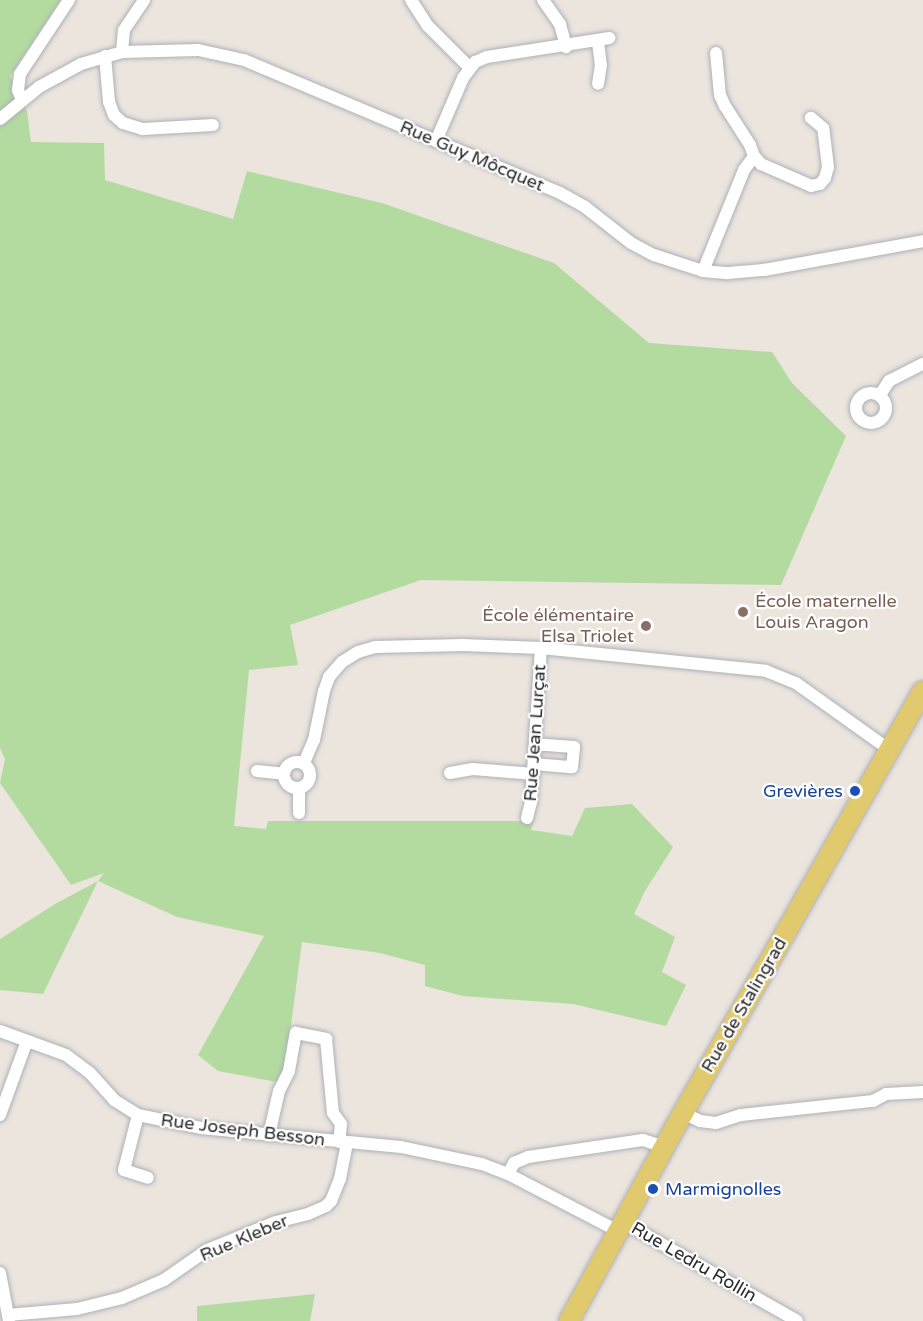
<!DOCTYPE html>
<meta charset="utf-8">
<style>
body{margin:0}
#map{position:relative;width:923px;height:1321px;overflow:hidden;background:#ebe5de;font-family:"Varela Round",sans-serif}
div>[style]{position:absolute}
[style*='--x']{left:calc(var(--x)*1px);top:calc(var(--y)*1px);width:calc(var(--w)*1px);rotate:calc(var(--a)*1deg)}
.green>*{inset:0;background:#b3dba0}
.roads{filter:drop-shadow(0 0 2px #aeb0b9) drop-shadow(0 0 2px #aeb0b9)}
.street>*{height:12px;margin:-6px;padding:0 6px;transform-origin:6px;border-radius:6px;background:#fff}
.street>.ring{margin:-6px;padding:0;box-sizing:content-box;background:none;border:12px solid #fff;border-radius:50%}
.primary>*{height:20px;margin:-10px;padding:0 10px;transform-origin:10px;border-radius:10px;background:#e1c96d}
.dots>*{width:16px;height:16px;translate:-50% -50%;box-sizing:border-box;border:3px solid #fff;border-radius:50%}
span{translate:-50% -50%;white-space:nowrap;text-align:center;line-height:1.15;-webkit-text-stroke:4.5px #fff;paint-order:stroke}
.street-label{font-size:18px;color:#2a2a2a}
.education-label{font-size:18px;color:#785e54}
.left{translate:0 -50%;text-align:left}
.right{translate:-100% -50%;text-align:right}
.transit-label{font-size:18px;color:#164399}
</style>
<div id="map">
<div class="green">
<i style="clip-path:polygon(0 0,61px 0,10px 76px,27px 111px,31px 142px,104px 143px,105px 180px,233px 219px,247px 171px,382px 203px,554px 263px,649px 343px,772px 352px,792px 383px,846px 436px,781px 585px,421px 580px,290px 625px,298px 665px,249px 670px,234px 826px,266px 829px,268px 821px,534px 821px,531px 830px,572px 836px,585px 808px,632px 804px,673px 847px,645px 891px,634px 914px,675px 937px,662px 972px,686px 985px,666px 1026px,573px 1004px,463px 996px,425px 986px,425px 965px,380px 953px,302px 942px,285px 1071px,277px 1082px,218px 1071px,198px 1055px,264px 936px,177px 917px,98px 881px,43px 994px,0 990px,0 939px,55px 904px,98px 881px,104px 873px,71px 885px,0 783px,5px 759px,0 748px)"></i>
<i style="clip-path:polygon(315px 1294px,310px 1321px,197px 1321px,197px 1306px)"></i>
</div>
<div class="roads">
<div class="street">
<i style="--x:411;--y:0;--w:31;--a:57"></i>
<i style="--x:428;--y:26;--w:58;--a:45"></i>
<i style="--x:543;--y:0;--w:29;--a:55"></i>
<i style="--x:560;--y:24;--w:24;--a:75"></i>
<i style="--x:598;--y:42;--w:23;--a:83"></i>
<i style="--x:601;--y:65;--w:19;--a:99"></i>
<i style="--x:122;--y:52;--w:22;--a:-85"></i>
<i style="--x:124;--y:30;--w:36;--a:-56"></i>
<i style="--x:716;--y:53;--w:42;--a:84.6"></i>
<i style="--x:720;--y:95;--w:12;--a:66"></i>
<i style="--x:725;--y:106;--w:46;--a:57.3"></i>
<i style="--x:750;--y:145;--w:12;--a:70"></i>
<i style="--x:105;--y:56;--w:46;--a:85"></i>
<i style="--x:109;--y:102;--w:14;--a:69"></i>
<i style="--x:114;--y:115;--w:12;--a:42"></i>
<i style="--x:123;--y:123;--w:21;--a:17"></i>
<i style="--x:143;--y:129;--w:70;--a:-3.3"></i>
<i style="--x:22;--y:100;--w:11;--a:-112"></i>
<i style="--x:18;--y:90;--w:16;--a:-83"></i>
<i style="--x:20;--y:74;--w:89;--a:-56.5"></i>
<i style="--x:0;--y:119;--w:50;--a:-39.4"></i>
<i style="--x:39;--y:87;--w:48;--a:-28.7"></i>
<i style="--x:81;--y:64;--w:43;--a:-16.3"></i>
<i style="--x:122;--y:52;--w:76;--a:-1.5"></i>
<i style="--x:198;--y:50;--w:47;--a:12.3"></i>
<i style="--x:244;--y:60;--w:343;--a:22.8"></i>
<i style="--x:560;--y:193;--w:29;--a:29"></i>
<i style="--x:585;--y:207;--w:58;--a:38"></i>
<i style="--x:631;--y:243;--w:26;--a:28"></i>
<i style="--x:654;--y:255;--w:52;--a:18.1"></i>
<i style="--x:703;--y:271;--w:25;--a:5"></i>
<i style="--x:728;--y:273;--w:36;--a:-5"></i>
<i style="--x:764;--y:270;--w:162;--a:-10.3"></i>
<i style="--x:436;--y:141;--w:69;--a:-66.8"></i>
<i style="--x:463;--y:78;--w:20;--a:-53"></i>
<i style="--x:475;--y:62;--w:13;--a:-23"></i>
<i style="--x:487;--y:57;--w:124;--a:-8.8"></i>
<i style="--x:703;--y:271;--w:109;--a:-67.9"></i>
<i style="--x:744;--y:170;--w:17;--a:-54"></i>
<i style="--x:754;--y:156;--w:11;--a:49"></i>
<i style="--x:761;--y:164;--w:55;--a:23.7"></i>
<i style="--x:811;--y:186;--w:9;--a:-13"></i>
<i style="--x:820;--y:184;--w:8;--a:-50"></i>
<i style="--x:825;--y:178;--w:11;--a:-75"></i>
<i style="--x:828;--y:167;--w:39;--a:-97"></i>
<i style="--x:823;--y:128;--w:16;--a:-140"></i>
<i class="ring" style="left:856px;top:393px;width:18px;height:18px"></i>
<i style="--x:880;--y:395;--w:17;--a:-57"></i>
<i style="--x:889;--y:381;--w:38;--a:-27"></i>
<i class="ring" style="left:284px;top:762px;width:14px;height:14px"></i>
<i style="--x:304;--y:763;--w:25;--a:-67"></i>
<i style="--x:314;--y:740;--w:50;--a:-78.5"></i>
<i style="--x:324;--y:691;--w:15;--a:-70"></i>
<i style="--x:329;--y:677;--w:20;--a:-49"></i>
<i style="--x:342;--y:662;--w:19;--a:-32"></i>
<i style="--x:358;--y:652;--w:18;--a:-16"></i>
<i style="--x:375;--y:647;--w:88;--a:-1.3"></i>
<i style="--x:463;--y:645;--w:78;--a:2.2"></i>
<i style="--x:541;--y:648;--w:226;--a:5.8"></i>
<i style="--x:766;--y:671;--w:32;--a:22"></i>
<i style="--x:796;--y:683;--w:115;--a:35.5"></i>
<i style="--x:534;--y:764;--w:38;--a:5"></i>
<i style="--x:572;--y:767;--w:20;--a:-84"></i>
<i style="--x:574;--y:747;--w:39;--a:-176"></i>
<i style="--x:257;--y:771;--w:27;--a:6"></i>
<i style="--x:450;--y:773;--w:23;--a:-10"></i>
<i style="--x:473;--y:769;--w:61;--a:4.7"></i>
<i style="--x:299;--y:788;--w:25;--a:90"></i>
<i style="--x:527;--y:818;--w:16;--a:-76"></i>
<i style="--x:531;--y:802;--w:154;--a:-86.3"></i>
<i style="--x:0;--y:1031;--w:70;--a:20"></i>
<i style="--x:66;--y:1055;--w:30;--a:37"></i>
<i style="--x:90;--y:1073;--w:36;--a:48"></i>
<i style="--x:114;--y:1100;--w:28;--a:32"></i>
<i style="--x:138;--y:1115;--w:64;--a:11.7"></i>
<i style="--x:201;--y:1128;--w:201;--a:5.4"></i>
<i style="--x:401;--y:1147;--w:83;--a:11.9"></i>
<i style="--x:482;--y:1164;--w:28;--a:21"></i>
<i style="--x:508;--y:1174;--w:124;--a:27.4"></i>
<i style="--x:683;--y:1113;--w:19;--a:25"></i>
<i style="--x:700;--y:1121;--w:16;--a:7"></i>
<i style="--x:716;--y:1123;--w:26;--a:-18"></i>
<i style="--x:741;--y:1115;--w:133;--a:-6.1"></i>
<i style="--x:873;--y:1101;--w:15;--a:-28"></i>
<i style="--x:886;--y:1094;--w:37;--a:-3"></i>
<i style="--x:0;--y:1115;--w:79;--a:-70"></i>
<i style="--x:138;--y:1115;--w:57;--a:104.3"></i>
<i style="--x:124;--y:1170;--w:25;--a:18"></i>
<i style="--x:269;--y:1135;--w:45;--a:-77.2"></i>
<i style="--x:279;--y:1091;--w:22;--a:-63"></i>
<i style="--x:289;--y:1071;--w:39;--a:-80"></i>
<i style="--x:296;--y:1033;--w:31;--a:11"></i>
<i style="--x:326;--y:1039;--w:74;--a:84.6"></i>
<i style="--x:333;--y:1113;--w:14;--a:54"></i>
<i style="--x:341;--y:1124;--w:18;--a:96"></i>
<i style="--x:508;--y:1174;--w:13;--a:-61"></i>
<i style="--x:514;--y:1163;--w:15;--a:-23"></i>
<i style="--x:528;--y:1157;--w:116;--a:-8.4"></i>
<i style="--x:643;--y:1140;--w:22;--a:18"></i>
<i style="--x:623;--y:1222;--w:200;--a:29.6"></i>
<i style="--x:0;--y:1273;--w:49;--a:79.4"></i>
<i style="--x:8;--y:1315;--w:69;--a:-5"></i>
<i style="--x:77;--y:1309;--w:46;--a:-13.7"></i>
<i style="--x:122;--y:1298;--w:46;--a:-23.2"></i>
<i style="--x:164;--y:1280;--w:52;--a:-34.9"></i>
<i style="--x:207;--y:1250;--w:74;--a:-22.1"></i>
<i style="--x:276;--y:1222;--w:33;--a:-14"></i>
<i style="--x:308;--y:1214;--w:20;--a:-24"></i>
<i style="--x:326;--y:1206;--w:7;--a:-45"></i>
<i style="--x:331;--y:1201;--w:24;--a:-68"></i>
<i style="--x:340;--y:1179;--w:37;--a:-79"></i>
</div>
<div class="primary">
<i style="--x:569;--y:1321;--w:237;--a:-61.3"></i>
<i style="--x:683;--y:1113;--w:485;--a:-60.4"></i>
</div>
</div>
<div class="dots">
<i style="left:743px;top:612px;background:#8d6e63"></i>
<i style="left:646px;top:626px;background:#8d6e63"></i>
<i style="left:855px;top:791px;background:#1a4fb4"></i>
<i style="left:653px;top:1189px;background:#1a4fb4"></i>
</div>
<div class="street-label">
<span style="left:472px;top:156px;rotate:23deg">Rue Guy Môcquet</span>
<span style="left:535px;top:733px;rotate:-86deg">Rue Jean Lurçat</span>
<span style="left:744px;top:1005px;rotate:-60deg">Rue de Stalingrad</span>
<span style="left:243px;top:1130px;rotate:7deg">Rue Joseph Besson</span>
<span style="left:244px;top:1238px;rotate:-23deg">Rue Kleber</span>
<span style="left:694px;top:1262px;rotate:30deg">Rue Ledru Rollin</span>
</div>
<div class="education-label">
<span class="left" style="left:755px;top:612px">École maternelle<br>Louis Aragon</span>
<span class="right" style="left:634px;top:626px">École élémentaire<br>Elsa Triolet</span>
</div>
<div class="transit-label">
<span class="right" style="left:843px;top:791px">Grevières</span>
<span class="left" style="left:665px;top:1189px">Marmignolles</span>
</div>
</div>
